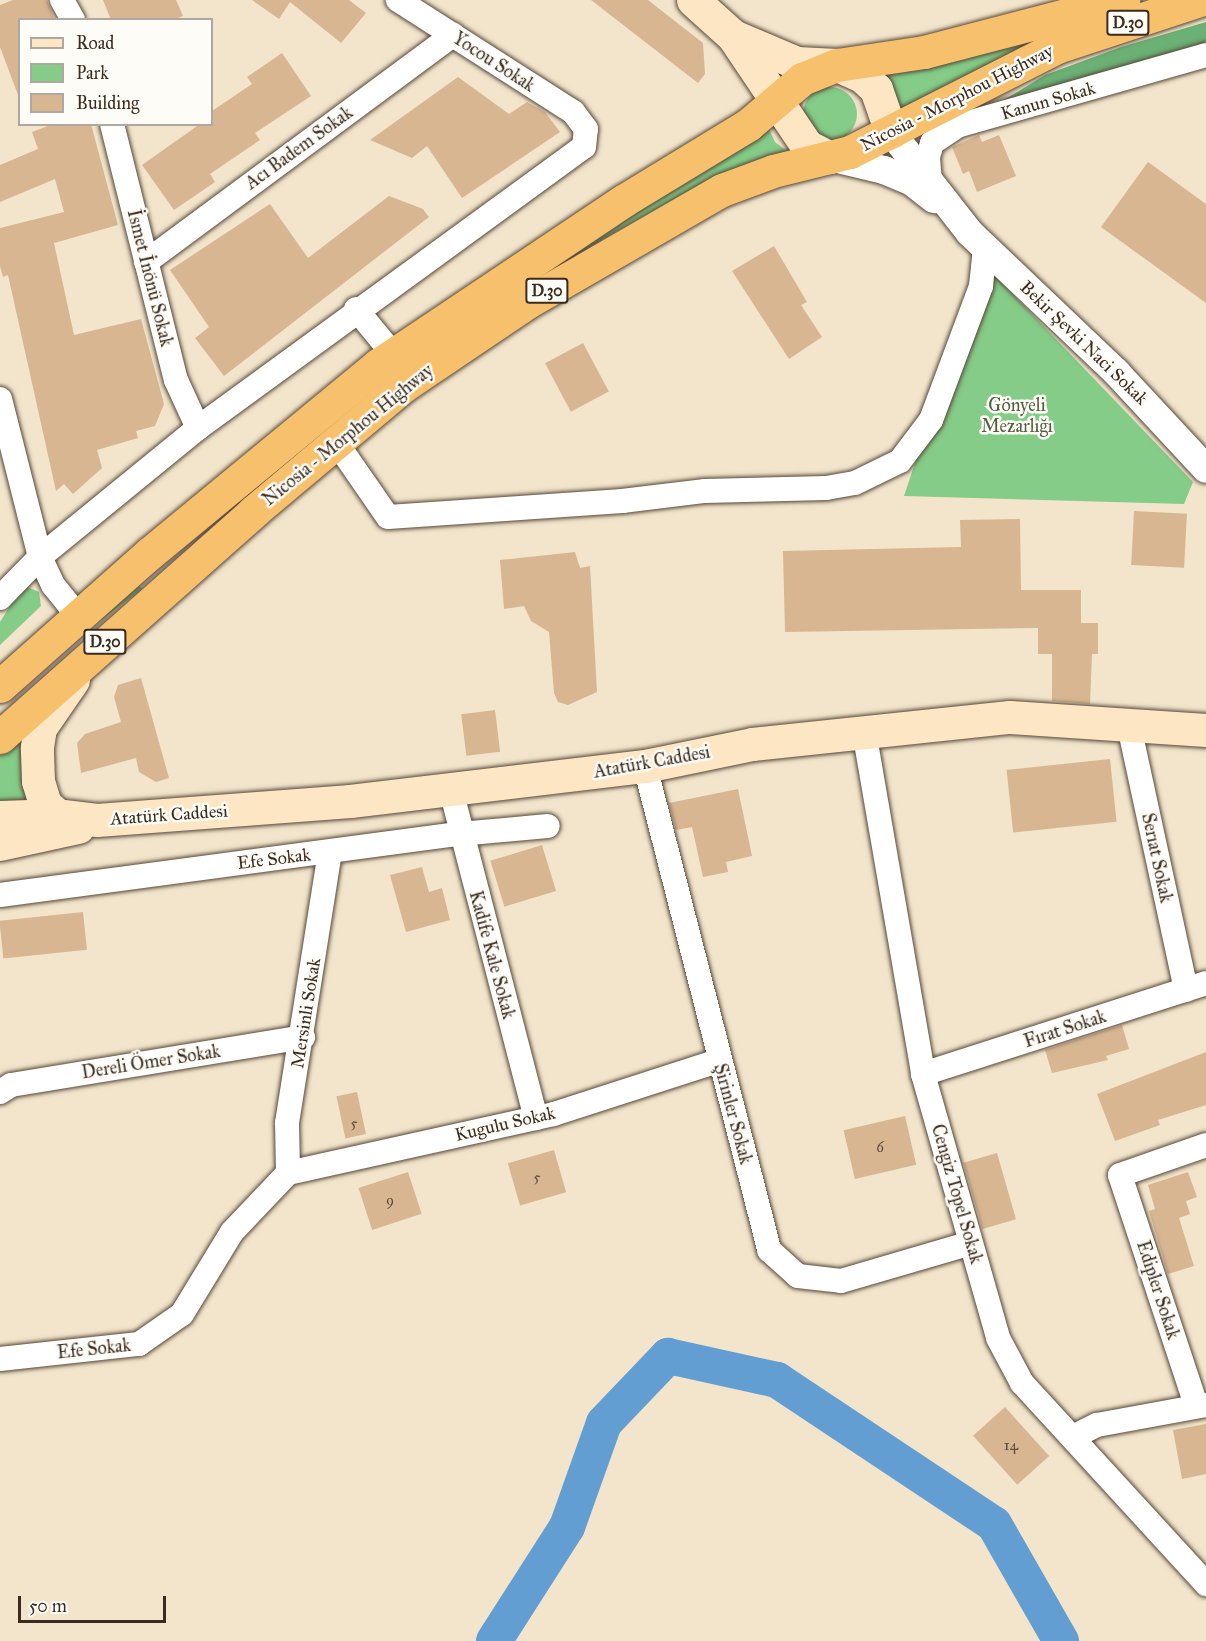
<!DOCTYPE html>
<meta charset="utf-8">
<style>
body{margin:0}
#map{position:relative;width:1206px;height:1641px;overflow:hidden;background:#f2e5cb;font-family:"IM FELL Great Primer",serif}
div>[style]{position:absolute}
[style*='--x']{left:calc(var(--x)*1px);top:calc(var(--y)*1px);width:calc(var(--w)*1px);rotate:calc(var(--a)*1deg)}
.green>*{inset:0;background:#84cc87;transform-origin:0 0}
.round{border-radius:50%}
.forest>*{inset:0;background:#6bb074}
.river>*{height:36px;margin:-18px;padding:0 18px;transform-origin:18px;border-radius:18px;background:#639ed3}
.building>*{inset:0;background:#d8b692;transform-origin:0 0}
.roads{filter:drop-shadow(0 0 2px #564638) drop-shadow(0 0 2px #564638)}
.minor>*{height:24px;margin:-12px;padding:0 12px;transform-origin:12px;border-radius:12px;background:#fff}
.tertiary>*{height:28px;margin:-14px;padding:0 14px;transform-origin:14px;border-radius:14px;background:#fff}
.secondary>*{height:33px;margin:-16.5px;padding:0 16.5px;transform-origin:16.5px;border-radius:16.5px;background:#fce6c4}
.trunk>*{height:33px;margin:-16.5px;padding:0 16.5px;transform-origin:16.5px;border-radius:16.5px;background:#f7c06c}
span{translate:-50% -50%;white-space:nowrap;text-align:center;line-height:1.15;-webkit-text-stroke:5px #fdfcf7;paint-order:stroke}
.number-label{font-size:15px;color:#624d3b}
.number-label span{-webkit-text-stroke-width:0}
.shield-label span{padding:2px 4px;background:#fdfcf7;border:2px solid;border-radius:4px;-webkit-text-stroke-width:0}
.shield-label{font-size:16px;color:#3b2a1e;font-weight:700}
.street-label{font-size:18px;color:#3b2a1e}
.park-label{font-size:18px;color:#515b3e}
.legend{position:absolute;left:18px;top:18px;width:195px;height:108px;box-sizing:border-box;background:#fdfcf7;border:2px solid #afa8a0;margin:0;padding:8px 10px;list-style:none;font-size:18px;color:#3b2a1e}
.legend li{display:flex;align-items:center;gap:12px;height:30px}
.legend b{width:30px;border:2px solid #afa8a0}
.scale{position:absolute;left:18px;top:1596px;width:148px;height:27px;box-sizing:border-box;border:3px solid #3b2a1e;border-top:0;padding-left:8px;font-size:18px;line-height:21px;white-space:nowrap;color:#3b2a1e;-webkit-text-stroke:4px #fdfcf7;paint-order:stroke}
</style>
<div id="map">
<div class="green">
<i style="clip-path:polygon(1165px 0,894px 114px,872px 74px)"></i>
<i class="round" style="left:803px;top:87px;width:54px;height:54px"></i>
<i style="clip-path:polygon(767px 125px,775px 142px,788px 152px,692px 189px,555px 266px)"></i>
<i style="clip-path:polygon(984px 264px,1193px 482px,1184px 504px,904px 496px,979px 271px)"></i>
<i style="left:136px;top:581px;width:10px;height:183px;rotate:53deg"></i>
<i style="clip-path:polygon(27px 587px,39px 592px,41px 606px,0 645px,0 622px,18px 593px)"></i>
<i style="clip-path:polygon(20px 733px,30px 801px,0 802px,0 752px)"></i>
</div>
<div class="forest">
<i style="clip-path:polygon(1206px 22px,1206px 43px,1006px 108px,994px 106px,1045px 75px,1121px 47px)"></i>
</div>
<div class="river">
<i style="--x:494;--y:1641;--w:135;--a:-57.4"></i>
<i style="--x:567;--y:1527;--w:110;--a:-70.4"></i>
<i style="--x:604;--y:1423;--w:93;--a:-46.3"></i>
<i style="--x:668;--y:1356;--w:112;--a:12.4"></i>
<i style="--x:777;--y:1380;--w:260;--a:33.6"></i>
<i style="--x:994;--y:1524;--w:135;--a:60.2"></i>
</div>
<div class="building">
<i style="clip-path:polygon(13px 0,47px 0,55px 20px,20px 20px,18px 95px,0 47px,0 5px)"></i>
<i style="clip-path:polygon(103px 0,176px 0,183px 16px,173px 20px,111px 20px)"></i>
<i style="clip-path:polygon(252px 0,349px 0,366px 13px,341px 43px,290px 2px,279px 19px)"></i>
<i style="clip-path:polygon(591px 0,648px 0,703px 43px,705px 74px,698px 83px)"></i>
<i style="clip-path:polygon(282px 53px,311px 96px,255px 133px,260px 140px,210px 174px,215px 182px,174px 210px,142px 165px,200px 124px,212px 124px,212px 111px,252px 84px,247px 77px)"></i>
<i style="clip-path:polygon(458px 77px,509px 114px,527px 102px,545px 112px,560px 132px,462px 198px,427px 146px,412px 158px,370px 140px)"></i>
<i style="clip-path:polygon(53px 124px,91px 124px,118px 225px,54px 243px,74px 335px,141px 319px,164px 404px,155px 426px,136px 431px,138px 438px,97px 450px,102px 468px,73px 494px,64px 484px,56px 491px,8px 275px,3px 277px,0 266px,0 228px,64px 212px,55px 179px,0 202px,0 165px,38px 149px,32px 132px)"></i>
<i style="clip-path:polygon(979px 135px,982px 142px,999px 135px,1016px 176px,977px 192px,969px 171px,963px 174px,952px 147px)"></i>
<i style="clip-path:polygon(1148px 162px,1206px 204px,1206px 303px,1101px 227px)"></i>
<i style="clip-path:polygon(389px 196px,423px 209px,429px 217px,224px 376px,195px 338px,209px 327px,170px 270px,270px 204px,308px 258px)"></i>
<i style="clip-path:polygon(774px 246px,807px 302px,801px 305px,822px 337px,789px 359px,732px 271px)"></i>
<i style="left:583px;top:343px;width:55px;height:43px;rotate:62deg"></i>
<i style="left:1134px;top:511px;width:53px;height:54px;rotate:3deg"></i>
<i style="clip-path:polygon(1020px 519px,1021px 590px,1081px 590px,1081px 623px,1098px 623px,1098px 654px,1092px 654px,1090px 704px,1052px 701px,1052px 654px,1038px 654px,1038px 628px,785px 632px,783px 551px,961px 547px,960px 520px)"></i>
<i style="clip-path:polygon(575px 552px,580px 568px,590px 566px,597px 692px,568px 705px,558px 702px,554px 693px,549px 632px,531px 621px,524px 606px,504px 609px,500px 560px)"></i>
<i style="clip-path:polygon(141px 678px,169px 778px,156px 782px,139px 772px,136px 758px,81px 773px,77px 743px,85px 734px,121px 722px,114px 697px,118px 685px)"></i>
<i style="left:495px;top:710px;width:42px;height:34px;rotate:83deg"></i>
<i style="left:1110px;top:759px;width:63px;height:104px;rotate:84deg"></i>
<i style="clip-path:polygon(738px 789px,752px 856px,726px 862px,728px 872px,703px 877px,692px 827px,676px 830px,669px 803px)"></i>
<i style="left:542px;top:845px;width:48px;height:54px;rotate:73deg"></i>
<i style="clip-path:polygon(422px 867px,429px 892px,442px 888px,450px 920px,406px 932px,390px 875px)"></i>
<i style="left:83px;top:912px;width:38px;height:84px;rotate:84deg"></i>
<i style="clip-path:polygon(1122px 1025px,1129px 1049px,1106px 1056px,1108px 1060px,1052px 1073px,1045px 1050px)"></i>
<i style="clip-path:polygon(1206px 1052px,1206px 1105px,1158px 1120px,1160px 1125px,1115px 1141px,1097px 1094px)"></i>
<i style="left:357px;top:1092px;width:43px;height:21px;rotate:78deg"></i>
<i style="left:905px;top:1116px;width:50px;height:63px;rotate:77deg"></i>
<i style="left:554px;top:1150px;width:44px;height:48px;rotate:74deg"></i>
<i style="left:997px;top:1153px;width:69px;height:35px;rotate:74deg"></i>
<i style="left:408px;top:1172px;width:44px;height:52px;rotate:72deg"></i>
<i style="clip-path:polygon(1188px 1172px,1197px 1197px,1186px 1201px,1190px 1214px,1179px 1218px,1194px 1266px,1168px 1274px,1149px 1211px,1155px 1209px,1148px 1185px)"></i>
<i style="left:1005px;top:1407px;width:66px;height:43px;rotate:48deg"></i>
<i style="clip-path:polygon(1206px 1424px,1206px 1474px,1182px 1479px,1173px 1430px)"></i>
</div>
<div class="roads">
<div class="minor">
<i style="--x:62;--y:0;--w:23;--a:61"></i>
<i style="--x:112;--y:124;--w:264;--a:76"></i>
<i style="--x:176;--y:380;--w:53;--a:65.4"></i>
<i style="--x:930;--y:181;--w:24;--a:-95"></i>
<i style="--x:928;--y:157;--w:15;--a:-74"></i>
<i style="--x:932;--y:143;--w:30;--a:-34"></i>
<i style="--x:957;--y:126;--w:259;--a:-15.9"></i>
<i style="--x:146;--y:262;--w:382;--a:-36.5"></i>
<i style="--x:356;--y:309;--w:58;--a:50.6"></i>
<i style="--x:0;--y:399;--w:163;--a:75.8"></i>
<i style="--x:40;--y:557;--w:31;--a:65"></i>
<i style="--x:53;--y:585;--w:40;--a:51"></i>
<i style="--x:336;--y:442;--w:91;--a:55.3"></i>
<i style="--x:388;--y:517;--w:235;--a:-3.9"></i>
<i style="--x:622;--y:501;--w:84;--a:-6.9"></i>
<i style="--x:705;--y:491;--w:121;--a:-1.4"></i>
<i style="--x:826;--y:488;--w:29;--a:-10"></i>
<i style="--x:855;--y:483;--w:50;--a:-26.1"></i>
<i style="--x:900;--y:461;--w:51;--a:-52.9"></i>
<i style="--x:931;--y:420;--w:143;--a:-69.5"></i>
<i style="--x:981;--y:286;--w:39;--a:-84"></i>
<i style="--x:0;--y:598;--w:57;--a:-45.7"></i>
<i style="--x:40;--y:557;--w:204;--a:-39.2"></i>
<i style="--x:198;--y:428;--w:477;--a:-36.1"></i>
<i style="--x:584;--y:147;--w:18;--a:-84"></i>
<i style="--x:586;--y:129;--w:21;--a:-127"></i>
<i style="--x:573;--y:112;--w:208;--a:-147.4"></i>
<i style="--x:1129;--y:726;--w:270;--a:77.8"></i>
<i style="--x:864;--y:731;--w:348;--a:80.2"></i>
<i style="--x:923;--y:1074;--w:274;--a:74.1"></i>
<i style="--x:998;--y:1338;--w:51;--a:61.9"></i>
<i style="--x:1022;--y:1383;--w:273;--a:47.5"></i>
<i style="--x:645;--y:766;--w:500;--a:75.6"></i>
<i style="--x:769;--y:1250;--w:39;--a:42"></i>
<i style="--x:798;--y:1276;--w:43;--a:6.6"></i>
<i style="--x:841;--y:1281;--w:135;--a:-16.3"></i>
<i style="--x:451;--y:790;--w:339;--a:75.5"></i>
<i style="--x:0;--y:895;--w:464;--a:-7.6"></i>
<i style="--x:460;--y:834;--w:88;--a:-5.2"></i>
<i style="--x:923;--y:1074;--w:297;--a:-17.8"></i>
<i style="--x:0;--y:1092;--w:13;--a:-32"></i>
<i style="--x:11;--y:1085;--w:296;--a:-9.3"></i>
<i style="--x:288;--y:1173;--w:272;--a:-12.5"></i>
<i style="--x:554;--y:1114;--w:172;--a:-17.9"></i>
<i style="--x:288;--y:1173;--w:50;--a:-91.1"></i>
<i style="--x:287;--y:1123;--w:274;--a:-81"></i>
<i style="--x:0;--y:1359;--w:140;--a:-6.2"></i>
<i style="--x:139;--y:1344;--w:52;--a:-34.9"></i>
<i style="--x:182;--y:1314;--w:96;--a:-58.6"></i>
<i style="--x:232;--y:1232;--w:81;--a:-46.5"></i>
<i style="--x:1196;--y:1405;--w:242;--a:-108.3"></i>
<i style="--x:1120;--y:1175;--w:91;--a:-19.2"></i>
<i style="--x:1073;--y:1437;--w:27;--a:-27"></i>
<i style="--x:1097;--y:1425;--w:111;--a:-10.4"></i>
</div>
<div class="tertiary">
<i style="--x:891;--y:132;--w:128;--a:52"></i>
<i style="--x:970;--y:233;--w:202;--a:43.6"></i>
<i style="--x:1116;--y:372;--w:132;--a:47.1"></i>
<i style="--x:829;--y:157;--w:57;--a:13.3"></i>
<i style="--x:884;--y:170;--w:30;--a:23"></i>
<i style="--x:912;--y:182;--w:28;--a:38"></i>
</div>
<div class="secondary">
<i style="--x:693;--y:0;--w:54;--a:42"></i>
<i style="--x:733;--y:36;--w:133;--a:56.1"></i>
<i style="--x:807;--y:146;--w:25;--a:27"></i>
<i style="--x:733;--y:36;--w:69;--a:22.9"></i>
<i style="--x:797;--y:63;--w:40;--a:2.9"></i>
<i style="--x:837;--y:65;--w:27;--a:24"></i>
<i style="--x:862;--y:76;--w:19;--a:43"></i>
<i style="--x:876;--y:89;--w:46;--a:70.8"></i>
<i style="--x:57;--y:815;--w:16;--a:-137"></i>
<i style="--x:45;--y:804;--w:24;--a:-107"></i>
<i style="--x:38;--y:781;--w:34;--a:-92"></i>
<i style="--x:37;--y:747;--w:19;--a:-81"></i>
<i style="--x:40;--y:728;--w:58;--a:-55.5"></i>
<i style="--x:0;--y:817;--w:57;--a:-2"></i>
<i style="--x:57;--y:815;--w:40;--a:7.1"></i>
<i style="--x:97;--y:820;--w:254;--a:-4.3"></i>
<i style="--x:350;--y:801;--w:297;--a:-6.8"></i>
<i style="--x:645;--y:766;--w:109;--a:-11.6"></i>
<i style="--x:752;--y:744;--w:259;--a:-6"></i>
<i style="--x:1010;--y:717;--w:196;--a:3.8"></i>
<i style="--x:0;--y:844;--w:80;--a:-12.3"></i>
</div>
<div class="trunk">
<i style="--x:0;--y:686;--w:200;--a:-41.6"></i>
<i style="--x:150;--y:553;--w:296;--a:-39.5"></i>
<i style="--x:378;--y:365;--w:295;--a:-33.8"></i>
<i style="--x:623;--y:201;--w:146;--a:-31.3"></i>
<i style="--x:748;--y:125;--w:71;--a:-40.4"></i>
<i style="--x:802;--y:79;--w:38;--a:-22"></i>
<i style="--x:837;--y:65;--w:88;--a:-8.5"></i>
<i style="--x:924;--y:52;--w:206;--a:-14.6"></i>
<i style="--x:0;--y:737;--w:339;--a:-41.6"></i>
<i style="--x:253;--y:512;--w:196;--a:-40"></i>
<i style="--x:403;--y:386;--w:148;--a:-34"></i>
<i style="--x:526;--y:303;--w:226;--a:-30"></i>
<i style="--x:722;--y:190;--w:54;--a:-20.4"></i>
<i style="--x:773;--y:171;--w:79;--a:-13.9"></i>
<i style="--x:850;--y:152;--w:232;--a:-26.9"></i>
<i style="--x:1057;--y:47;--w:151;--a:-18.2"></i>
</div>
</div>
<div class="number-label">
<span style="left:354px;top:1124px">5</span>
<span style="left:880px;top:1148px">6</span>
<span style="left:537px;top:1178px">5</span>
<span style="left:390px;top:1201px">9</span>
<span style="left:1011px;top:1446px">14</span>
</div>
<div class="shield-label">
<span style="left:1128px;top:23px">D.30</span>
<span style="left:547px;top:291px">D.30</span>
<span style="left:105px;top:642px">D.30</span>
</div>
<div class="street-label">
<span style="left:494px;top:62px;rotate:33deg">Yocou Sokak</span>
<span style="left:957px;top:98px;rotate:-27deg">Nicosia - Morphou Highway</span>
<span style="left:1048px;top:101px;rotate:-16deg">Kanun Sokak</span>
<span style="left:299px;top:148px;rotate:-36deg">Acı Badem Sokak</span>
<span style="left:150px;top:278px;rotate:76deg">İsmet İnönü Sokak</span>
<span style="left:1084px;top:343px;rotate:44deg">Bekir Şevki Naci Sokak</span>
<span style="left:348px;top:435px;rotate:-39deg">Nicosia - Morphou Highway</span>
<span style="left:652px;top:762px;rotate:-10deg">Atatürk Caddesi</span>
<span style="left:169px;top:815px;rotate:-4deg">Atatürk Caddesi</span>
<span style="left:1157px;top:858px;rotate:78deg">Serıat Sokak</span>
<span style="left:274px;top:859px;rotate:-7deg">Efe Sokak</span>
<span style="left:492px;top:955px;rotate:75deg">Kadife Kale Sokak</span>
<span style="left:306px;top:1013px;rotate:-81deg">Mersinli Sokak</span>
<span style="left:1065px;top:1029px;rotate:-18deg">Fırat Sokak</span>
<span style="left:151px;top:1062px;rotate:-9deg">Dereli Ömer Sokak</span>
<span style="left:733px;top:1114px;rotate:75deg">Şirinler Sokak</span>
<span style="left:505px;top:1124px;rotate:-13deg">Kugulu Sokak</span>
<span style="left:957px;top:1194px;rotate:74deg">Cengiz Topel Sokak</span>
<span style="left:1158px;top:1290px;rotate:72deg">Edipler Sokak</span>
<span style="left:94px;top:1349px;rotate:-6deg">Efe Sokak</span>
</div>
<div class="park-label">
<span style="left:1017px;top:416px">Gönyeli<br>Mezarlığı</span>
</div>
<ul class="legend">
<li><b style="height:8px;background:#fce6c4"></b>Road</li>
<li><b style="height:16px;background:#84cc87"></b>Park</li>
<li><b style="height:16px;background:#d8b692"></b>Building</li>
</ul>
<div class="scale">50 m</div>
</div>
